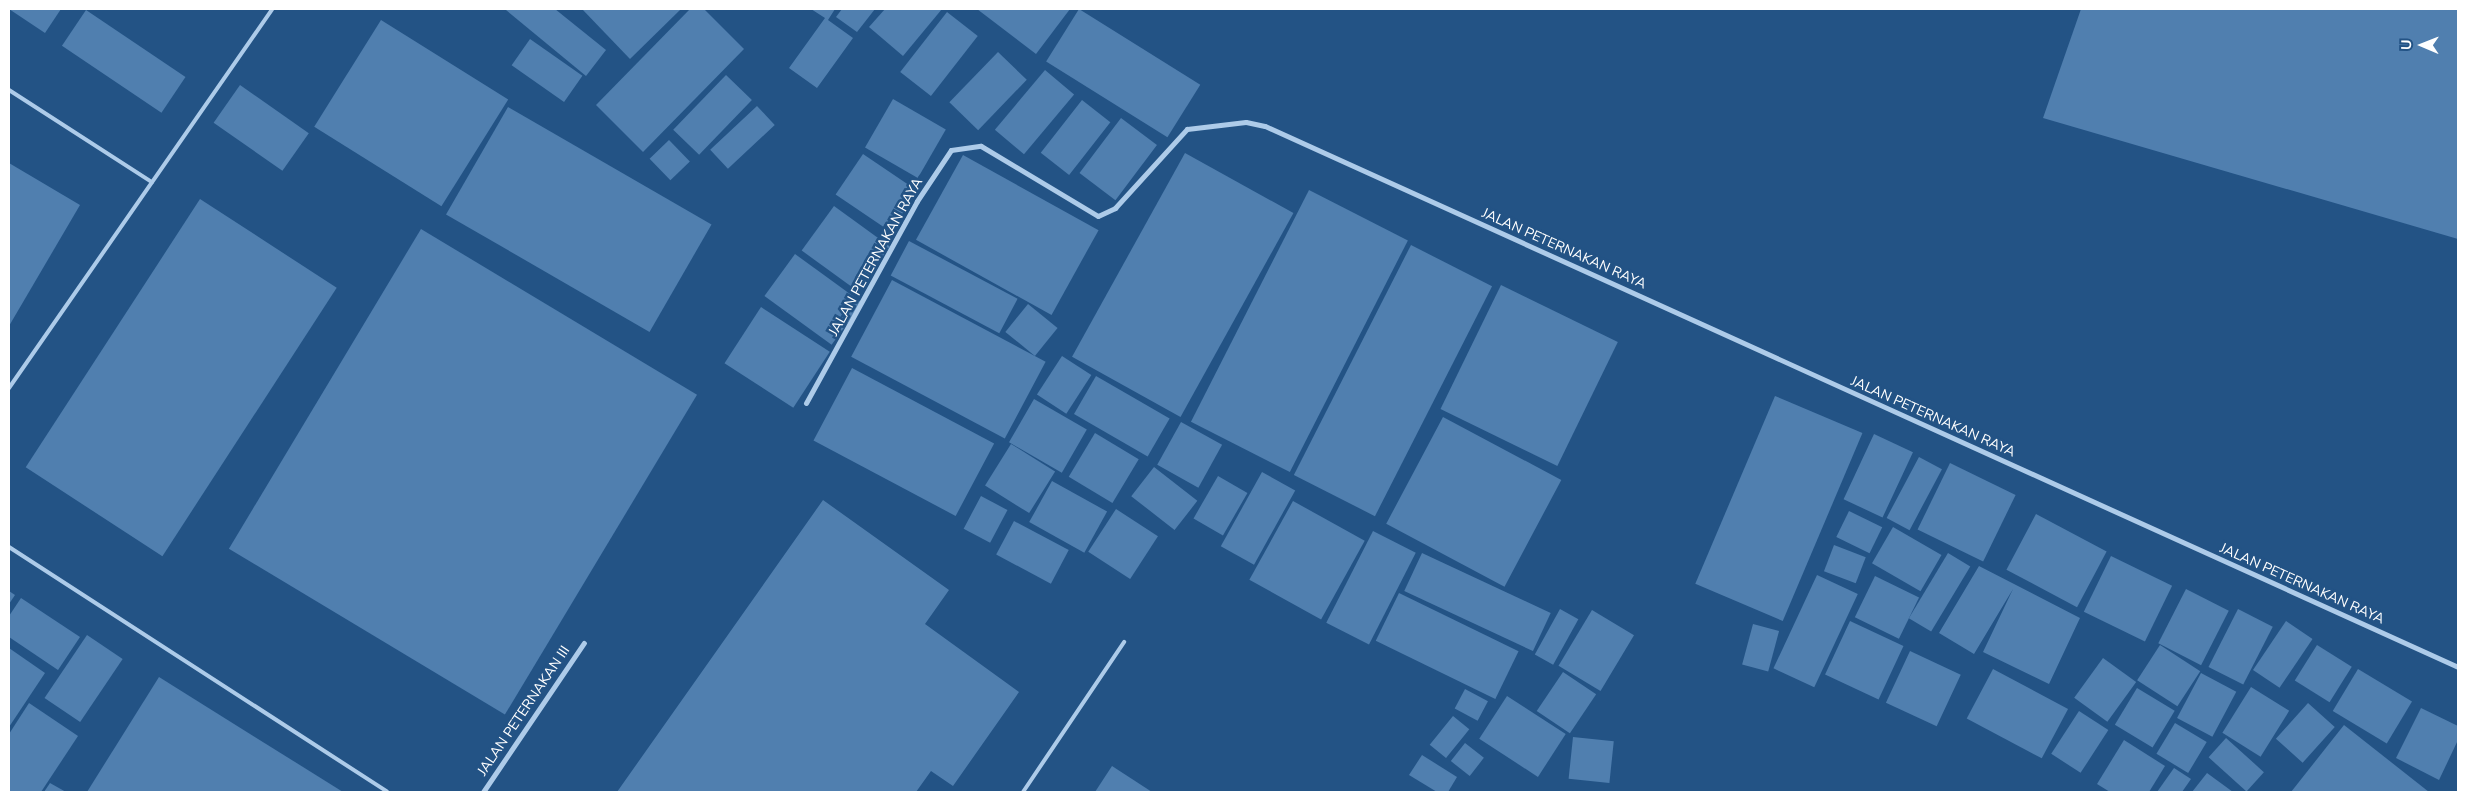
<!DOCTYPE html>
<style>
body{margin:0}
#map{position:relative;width:2467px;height:801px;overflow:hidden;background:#235385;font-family:"Nunito Sans",sans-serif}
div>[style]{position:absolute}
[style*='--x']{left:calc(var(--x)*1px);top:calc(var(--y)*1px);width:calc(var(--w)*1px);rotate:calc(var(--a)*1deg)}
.building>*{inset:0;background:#507faf;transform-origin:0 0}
.lane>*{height:4px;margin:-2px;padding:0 2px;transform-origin:2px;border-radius:2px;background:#adcbe9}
.street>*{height:5px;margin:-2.5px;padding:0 2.5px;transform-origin:2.5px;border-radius:2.5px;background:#adcbe9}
span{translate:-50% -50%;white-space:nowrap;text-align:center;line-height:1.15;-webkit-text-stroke:5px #235385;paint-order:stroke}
.street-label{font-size:14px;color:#fff}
.frame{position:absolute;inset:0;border:10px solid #fff;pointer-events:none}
.north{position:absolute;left:2397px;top:20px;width:50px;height:50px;-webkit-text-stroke:4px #235385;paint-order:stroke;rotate:271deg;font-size:14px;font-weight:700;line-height:20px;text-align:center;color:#fff}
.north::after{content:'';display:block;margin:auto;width:18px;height:22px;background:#fff;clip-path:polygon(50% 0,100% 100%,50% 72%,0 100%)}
</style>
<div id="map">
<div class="building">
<i style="clip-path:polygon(9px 9px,61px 9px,45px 33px)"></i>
<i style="clip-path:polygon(555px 9px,606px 50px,586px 76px,506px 10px)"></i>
<i style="clip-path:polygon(582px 9px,681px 9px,630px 59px)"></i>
<i style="clip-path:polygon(690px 9px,704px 9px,744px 49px,643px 152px,596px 105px)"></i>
<i style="clip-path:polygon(811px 9px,835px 9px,828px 20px,853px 38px,817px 88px,789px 68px,825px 18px)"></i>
<i style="clip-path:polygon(842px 9px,875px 9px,857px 32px,836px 17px)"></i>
<i style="clip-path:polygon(885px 9px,942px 9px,903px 56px,869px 27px)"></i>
<i style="clip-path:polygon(977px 9px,1070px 9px,1036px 54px)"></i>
<i style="left:1079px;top:9px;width:143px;height:62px;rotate:32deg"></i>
<i style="clip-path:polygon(2081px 9px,2458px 9px,2458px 239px,2043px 118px)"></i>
<i style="left:86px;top:10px;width:120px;height:43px;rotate:34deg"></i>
<i style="left:947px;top:12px;width:39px;height:76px;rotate:38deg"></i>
<i style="left:381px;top:20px;width:150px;height:126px;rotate:32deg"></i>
<i style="left:530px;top:39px;width:64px;height:32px;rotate:35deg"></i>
<i style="left:998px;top:52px;width:40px;height:70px;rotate:44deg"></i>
<i style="left:1045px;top:70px;width:38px;height:78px;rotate:40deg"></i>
<i style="left:726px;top:75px;width:36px;height:76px;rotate:44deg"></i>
<i style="left:240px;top:85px;width:84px;height:46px;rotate:35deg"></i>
<i style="left:893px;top:99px;width:61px;height:56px;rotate:30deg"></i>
<i style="left:1082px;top:100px;width:36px;height:67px;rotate:38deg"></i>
<i style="left:757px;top:106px;width:26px;height:64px;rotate:47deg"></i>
<i style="left:508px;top:107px;width:235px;height:124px;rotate:30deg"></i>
<i style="left:1121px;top:118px;width:45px;height:69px;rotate:37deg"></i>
<i style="left:669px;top:140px;width:30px;height:27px;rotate:46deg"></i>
<i style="left:1185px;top:153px;width:124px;height:233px;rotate:29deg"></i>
<i style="left:863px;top:154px;width:66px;height:49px;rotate:34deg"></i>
<i style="left:963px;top:155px;width:155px;height:97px;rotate:29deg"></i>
<i style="clip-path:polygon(9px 163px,80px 205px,9px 326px)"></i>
<i style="left:1309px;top:190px;width:111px;height:260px;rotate:27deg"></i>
<i style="left:200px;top:199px;width:163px;height:320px;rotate:33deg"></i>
<i style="left:834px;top:206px;width:69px;height:55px;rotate:36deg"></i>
<i style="left:421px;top:229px;width:322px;height:373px;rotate:31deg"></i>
<i style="left:909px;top:241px;width:123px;height:39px;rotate:28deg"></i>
<i style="left:1411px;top:245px;width:91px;height:258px;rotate:27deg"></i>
<i style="left:795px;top:254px;width:83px;height:52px;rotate:36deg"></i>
<i style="left:892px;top:280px;width:174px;height:87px;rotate:28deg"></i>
<i style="left:1501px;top:285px;width:130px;height:138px;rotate:26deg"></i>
<i style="left:1028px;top:304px;width:38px;height:36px;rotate:39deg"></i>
<i style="left:761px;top:307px;width:82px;height:67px;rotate:33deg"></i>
<i style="left:1062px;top:356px;width:35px;height:46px;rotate:33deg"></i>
<i style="left:852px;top:368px;width:161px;height:82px;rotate:28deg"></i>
<i style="left:1096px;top:376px;width:85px;height:44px;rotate:30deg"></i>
<i style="left:1775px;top:396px;width:95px;height:204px;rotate:23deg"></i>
<i style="left:1034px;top:399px;width:61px;height:50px;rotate:30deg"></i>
<i style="left:1443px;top:417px;width:134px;height:121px;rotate:28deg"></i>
<i style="left:1181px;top:422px;width:47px;height:49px;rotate:29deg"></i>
<i style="left:1095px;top:433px;width:51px;height:51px;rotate:31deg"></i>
<i style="left:1874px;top:434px;width:43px;height:72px;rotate:25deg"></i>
<i style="left:1011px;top:444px;width:52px;height:49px;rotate:32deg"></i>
<i style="left:1919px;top:457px;width:26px;height:69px;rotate:28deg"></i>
<i style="left:1950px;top:463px;width:73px;height:74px;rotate:26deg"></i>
<i style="left:1154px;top:467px;width:55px;height:37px;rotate:38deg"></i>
<i style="left:1262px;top:472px;width:38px;height:85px;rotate:29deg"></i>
<i style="left:1218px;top:476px;width:34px;height:49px;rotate:30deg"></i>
<i style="left:1052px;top:481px;width:63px;height:47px;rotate:29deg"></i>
<i style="left:981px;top:496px;width:30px;height:37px;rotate:28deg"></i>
<i style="clip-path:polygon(823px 500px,949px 590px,925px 624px,1019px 692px,953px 786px,931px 771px,916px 792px,617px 792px)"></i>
<i style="left:1293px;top:501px;width:82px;height:90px;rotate:29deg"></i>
<i style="left:1116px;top:509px;width:50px;height:51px;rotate:33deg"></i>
<i style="left:1849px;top:511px;width:37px;height:29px;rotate:26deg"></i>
<i style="left:2036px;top:514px;width:80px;height:63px;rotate:28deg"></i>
<i style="left:1014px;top:521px;width:62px;height:38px;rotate:28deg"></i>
<i style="left:1893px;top:527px;width:56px;height:42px;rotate:30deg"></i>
<i style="left:1373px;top:531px;width:48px;height:103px;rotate:27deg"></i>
<i style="left:1834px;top:545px;width:34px;height:28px;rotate:21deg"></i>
<i style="left:1422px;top:553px;width:142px;height:42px;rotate:25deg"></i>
<i style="left:1948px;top:553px;width:26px;height:76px;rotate:31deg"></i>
<i style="left:2111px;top:556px;width:68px;height:62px;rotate:26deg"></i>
<i style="clip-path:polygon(1979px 566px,2080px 618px,2049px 684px,1983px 652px,2013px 589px,1974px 654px,1939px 633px)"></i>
<i style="left:1817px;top:575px;width:45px;height:103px;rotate:25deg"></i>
<i style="left:1875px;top:576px;width:49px;height:46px;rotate:26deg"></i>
<i style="left:2186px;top:589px;width:48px;height:61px;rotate:27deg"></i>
<i style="clip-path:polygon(9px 591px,15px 595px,9px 604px)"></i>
<i style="left:1399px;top:593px;width:133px;height:53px;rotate:26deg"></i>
<i style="clip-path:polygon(21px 598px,80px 637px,58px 670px,9px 637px,9px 616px)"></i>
<i style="left:1560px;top:609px;width:21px;height:52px;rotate:29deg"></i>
<i style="left:2238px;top:609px;width:39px;height:65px;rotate:27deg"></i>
<i style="left:1592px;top:610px;width:49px;height:65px;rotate:31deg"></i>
<i style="left:1850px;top:621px;width:59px;height:59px;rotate:25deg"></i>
<i style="left:2286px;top:621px;width:32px;height:59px;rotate:34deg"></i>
<i style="left:1753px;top:624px;width:27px;height:42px;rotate:15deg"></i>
<i style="left:87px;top:635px;width:43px;height:76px;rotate:34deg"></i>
<i style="left:2160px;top:645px;width:48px;height:42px;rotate:33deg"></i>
<i style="left:2317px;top:645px;width:41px;height:42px;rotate:32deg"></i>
<i style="clip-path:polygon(9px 648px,45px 673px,9px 727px)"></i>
<i style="left:1910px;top:651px;width:56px;height:57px;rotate:25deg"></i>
<i style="left:2103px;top:658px;width:41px;height:49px;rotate:36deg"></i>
<i style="left:1993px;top:669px;width:85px;height:56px;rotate:28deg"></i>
<i style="left:2358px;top:669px;width:63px;height:49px;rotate:31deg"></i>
<i style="left:1563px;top:672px;width:40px;height:47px;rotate:34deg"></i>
<i style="left:2201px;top:673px;width:40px;height:51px;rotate:28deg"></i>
<i style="clip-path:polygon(159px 677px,343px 792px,87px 792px)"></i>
<i style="left:2251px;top:687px;width:45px;height:54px;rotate:32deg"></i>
<i style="left:2137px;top:688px;width:44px;height:43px;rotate:31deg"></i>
<i style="left:1465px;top:689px;width:26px;height:22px;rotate:28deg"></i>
<i style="left:1507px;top:696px;width:70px;height:51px;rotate:33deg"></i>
<i style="clip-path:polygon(29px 703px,78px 736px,41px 792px,9px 792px,9px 734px)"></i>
<i style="left:2308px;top:703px;width:36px;height:48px;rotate:42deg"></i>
<i style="clip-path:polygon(2421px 708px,2458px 726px,2458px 740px,2439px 780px,2396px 758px)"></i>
<i style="left:2079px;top:711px;width:35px;height:51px;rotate:33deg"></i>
<i style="left:1453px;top:716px;width:21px;height:37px;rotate:39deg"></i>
<i style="left:2175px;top:723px;width:37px;height:36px;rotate:31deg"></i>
<i style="clip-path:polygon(2344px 725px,2429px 792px,2291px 792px)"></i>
<i style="left:1573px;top:737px;width:41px;height:42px;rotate:6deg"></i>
<i style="left:2226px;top:738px;width:51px;height:26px;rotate:42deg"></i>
<i style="clip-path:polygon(2124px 740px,2165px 766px,2149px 792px,2110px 792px,2097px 784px)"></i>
<i style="left:1465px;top:743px;width:24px;height:23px;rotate:38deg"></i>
<i style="clip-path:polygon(1422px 755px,1457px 777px,1448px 792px,1437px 792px,1409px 775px)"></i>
<i style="clip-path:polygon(1112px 766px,1152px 792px,1095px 792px)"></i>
<i style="clip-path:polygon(2174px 768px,2191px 779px,2182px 792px,2157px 792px)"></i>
<i style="clip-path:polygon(2207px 773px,2233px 792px,2192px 792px)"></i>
<i style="clip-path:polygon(50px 783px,66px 792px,44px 792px)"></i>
</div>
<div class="lane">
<i style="--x:9;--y:90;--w:170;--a:32.8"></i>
<i style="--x:9;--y:388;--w:461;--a:-55.2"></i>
<i style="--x:9;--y:547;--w:450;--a:32.9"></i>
<i style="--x:1023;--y:792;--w:181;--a:-56"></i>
</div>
<div class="street">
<i style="--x:806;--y:403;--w:230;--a:-61.2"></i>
<i style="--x:917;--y:201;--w:61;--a:-56.3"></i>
<i style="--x:951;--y:150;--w:30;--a:-8"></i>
<i style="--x:981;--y:146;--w:136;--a:30.9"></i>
<i style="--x:1098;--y:216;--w:19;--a:-25"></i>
<i style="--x:1115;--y:208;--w:107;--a:-47.7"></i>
<i style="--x:1187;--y:129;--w:59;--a:-6.8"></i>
<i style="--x:1246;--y:122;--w:19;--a:12"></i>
<i style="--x:1265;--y:126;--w:1310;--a:24.39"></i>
<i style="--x:483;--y:792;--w:180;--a:-55.9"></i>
</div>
<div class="street-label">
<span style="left:1564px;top:249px;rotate:24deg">JALAN PETERNAKAN RAYA</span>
<span style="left:876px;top:257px;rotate:-61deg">JALAN PETERNAKAN RAYA</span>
<span style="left:1933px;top:417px;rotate:24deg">JALAN PETERNAKAN RAYA</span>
<span style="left:2302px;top:584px;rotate:24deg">JALAN PETERNAKAN RAYA</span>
<span style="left:524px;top:711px;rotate:-56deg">JALAN PETERNAKAN III</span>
</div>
<div class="frame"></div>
<div class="north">U</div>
</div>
